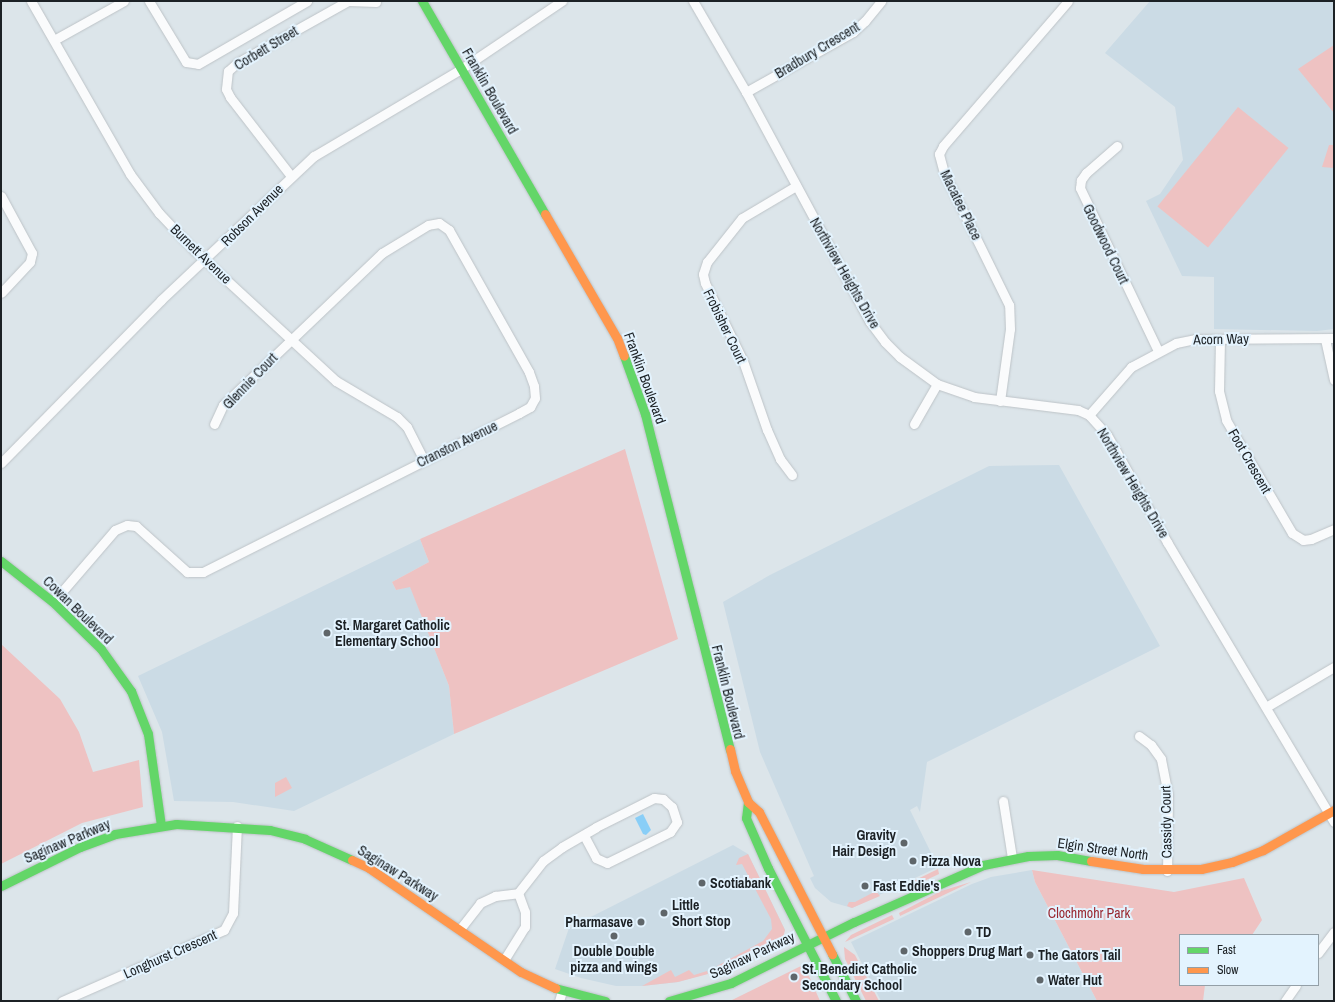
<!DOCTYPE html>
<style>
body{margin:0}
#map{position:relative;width:1335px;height:1002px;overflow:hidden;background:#dce5ea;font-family:"Archivo Narrow",sans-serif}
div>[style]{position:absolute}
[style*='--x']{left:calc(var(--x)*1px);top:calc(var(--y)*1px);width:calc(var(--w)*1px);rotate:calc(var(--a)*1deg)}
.built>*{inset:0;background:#cbdbe5}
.green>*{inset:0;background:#eec2c2;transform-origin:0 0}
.water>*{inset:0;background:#89cef7}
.roads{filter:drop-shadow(0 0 1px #bdc3c7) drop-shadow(0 0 1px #bdc3c7)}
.street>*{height:9px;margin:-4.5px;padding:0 4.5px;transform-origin:4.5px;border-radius:4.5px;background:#fafbfc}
.fast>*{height:9px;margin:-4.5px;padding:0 4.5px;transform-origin:4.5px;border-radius:4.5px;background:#63d668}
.slow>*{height:9px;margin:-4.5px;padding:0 4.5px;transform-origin:4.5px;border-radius:4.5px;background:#ff974d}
.dots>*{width:11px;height:11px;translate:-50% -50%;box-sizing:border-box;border:2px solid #e3f3fe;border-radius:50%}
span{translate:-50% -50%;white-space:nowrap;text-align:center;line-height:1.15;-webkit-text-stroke:4px #e3f3fe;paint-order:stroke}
.street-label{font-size:14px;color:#1c2125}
.poi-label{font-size:14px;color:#1c2125;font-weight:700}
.left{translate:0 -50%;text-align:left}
.right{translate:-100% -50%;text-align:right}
.park-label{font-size:14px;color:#99262f}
.frame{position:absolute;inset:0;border:2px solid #1c2125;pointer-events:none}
.legend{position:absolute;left:1179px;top:934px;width:140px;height:52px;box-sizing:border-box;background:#e3f3fe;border:1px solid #939fa7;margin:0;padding:5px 7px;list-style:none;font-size:12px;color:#1c2125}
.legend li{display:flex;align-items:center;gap:8px;height:20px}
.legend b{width:20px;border:1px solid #939fa7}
</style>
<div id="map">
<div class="built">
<i style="clip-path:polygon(1150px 1px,1334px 1px,1334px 329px,1317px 331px,1214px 329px,1214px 277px,1182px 276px,1146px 201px,1160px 194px,1183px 160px,1175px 107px,1105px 53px)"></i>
<i style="clip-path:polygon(1059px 465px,1160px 646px,927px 762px,920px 812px,917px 806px,910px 810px,938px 867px,852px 908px,831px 902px,815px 888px,810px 878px,814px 876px,760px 752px,723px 602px,770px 575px,989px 466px)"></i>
<i style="clip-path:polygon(420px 539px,429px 562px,392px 582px,396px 590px,410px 586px,449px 686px,454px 734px,294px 811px,233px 802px,174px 801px,162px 732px,138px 676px)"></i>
<i style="clip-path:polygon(733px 845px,748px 854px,785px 930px,782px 938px,719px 970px,678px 982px,642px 986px,616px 986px,581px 978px,555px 969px,569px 928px)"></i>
<i style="clip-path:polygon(1032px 870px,1035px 882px,1097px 1001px,881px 1001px,851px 942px,972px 884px,991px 877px)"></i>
</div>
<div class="green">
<i style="clip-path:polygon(1334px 45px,1334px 113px,1298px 69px)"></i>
<i style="left:1238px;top:107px;width:65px;height:128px;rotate:39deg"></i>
<i style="clip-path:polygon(1329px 145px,1334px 145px,1334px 168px,1322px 167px)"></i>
<i style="clip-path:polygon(625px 449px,678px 639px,454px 734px,449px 686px,410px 587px,396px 590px,392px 582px,429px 562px,420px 539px)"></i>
<i style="clip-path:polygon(1px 644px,60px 699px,79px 732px,93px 772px,139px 760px,143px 807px,82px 823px,1px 864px)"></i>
<i style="clip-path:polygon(286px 777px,292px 788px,275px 797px,275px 783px)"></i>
<i style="clip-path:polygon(748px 854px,785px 930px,784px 934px,782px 938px,720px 970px,717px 966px,763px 941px,772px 929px,771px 919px,742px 864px,736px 865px,739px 858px)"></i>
<i style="clip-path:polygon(938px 869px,939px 874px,907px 889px,899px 888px)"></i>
<i style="clip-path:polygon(1032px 870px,1174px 892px,1244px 878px,1262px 920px,1252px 935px,1180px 935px,1180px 985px,1205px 985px,1203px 1001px,1097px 1001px,1035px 882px)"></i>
<i style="clip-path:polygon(971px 882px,900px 916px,899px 913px,941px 891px)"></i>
<i style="clip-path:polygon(876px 891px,880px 896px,852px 908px,847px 906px,849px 902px,855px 902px)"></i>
<i style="clip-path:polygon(892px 915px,894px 919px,845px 942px,851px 935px)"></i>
<i style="clip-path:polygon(844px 947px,855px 955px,879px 1001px,866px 1001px,845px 959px)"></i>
<i style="clip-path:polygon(801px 966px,805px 967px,820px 1001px,730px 1001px)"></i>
<i style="clip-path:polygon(671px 970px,675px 977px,689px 970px,694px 975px,707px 971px,708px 974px,678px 982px,642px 986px)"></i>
</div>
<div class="water">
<i style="clip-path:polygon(643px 814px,651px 830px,646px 835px,643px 834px,635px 818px)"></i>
</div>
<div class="roads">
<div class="street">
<i style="--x:31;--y:1;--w:199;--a:60.2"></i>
<i style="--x:130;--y:174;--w:49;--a:53.4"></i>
<i style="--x:159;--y:213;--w:51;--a:46.6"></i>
<i style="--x:194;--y:250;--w:193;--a:42.7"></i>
<i style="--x:336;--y:381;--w:71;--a:30.5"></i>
<i style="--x:397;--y:417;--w:14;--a:45"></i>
<i style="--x:407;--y:427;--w:37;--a:63"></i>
<i style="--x:149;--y:1;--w:71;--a:58.8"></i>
<i style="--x:186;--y:62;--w:12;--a:9"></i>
<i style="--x:198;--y:64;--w:126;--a:-30"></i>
<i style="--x:693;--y:1;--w:105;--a:59.8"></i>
<i style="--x:746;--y:92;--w:261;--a:61.7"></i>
<i style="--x:870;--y:322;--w:25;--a:53"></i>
<i style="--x:885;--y:342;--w:21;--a:45"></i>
<i style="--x:900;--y:357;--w:46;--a:36.1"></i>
<i style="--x:937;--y:384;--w:39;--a:19"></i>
<i style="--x:974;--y:397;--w:105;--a:7.1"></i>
<i style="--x:1078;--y:410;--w:12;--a:24"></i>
<i style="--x:1089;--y:415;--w:27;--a:48"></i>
<i style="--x:1107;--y:435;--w:123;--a:60.7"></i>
<i style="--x:1167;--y:542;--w:326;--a:59.2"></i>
<i style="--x:54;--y:40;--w:80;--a:-29.1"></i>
<i style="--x:746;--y:92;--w:123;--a:-29.3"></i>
<i style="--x:853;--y:32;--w:16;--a:-43"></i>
<i style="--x:865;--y:21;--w:26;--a:-51"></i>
<i style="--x:1117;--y:146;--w:41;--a:138.9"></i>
<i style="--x:1086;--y:173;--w:9;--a:126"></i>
<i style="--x:1081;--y:180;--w:8;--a:97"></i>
<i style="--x:1080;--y:188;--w:181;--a:64.4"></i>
<i style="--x:291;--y:176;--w:100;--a:-127.7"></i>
<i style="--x:230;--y:97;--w:9;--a:-117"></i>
<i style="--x:226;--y:89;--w:18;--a:-84"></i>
<i style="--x:228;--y:71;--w:12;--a:-42"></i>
<i style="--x:237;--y:63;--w:127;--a:-29.2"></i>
<i style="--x:348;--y:1;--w:28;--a:2"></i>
<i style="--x:1;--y:196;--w:65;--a:61.5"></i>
<i style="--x:32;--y:253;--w:9;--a:103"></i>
<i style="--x:30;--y:262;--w:42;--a:133.1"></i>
<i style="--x:1220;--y:339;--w:52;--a:91.1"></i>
<i style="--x:1219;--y:391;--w:30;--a:76"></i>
<i style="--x:1226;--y:420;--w:131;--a:59.7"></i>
<i style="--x:1292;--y:533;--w:13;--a:32"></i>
<i style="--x:1303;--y:540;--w:8;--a:-7"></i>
<i style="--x:1311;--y:539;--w:25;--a:-23"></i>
<i style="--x:1325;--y:339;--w:42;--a:77.6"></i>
<i style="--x:1000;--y:401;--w:73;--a:-82.1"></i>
<i style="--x:1010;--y:329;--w:24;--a:-92"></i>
<i style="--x:1009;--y:305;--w:147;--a:-116.2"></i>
<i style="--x:944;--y:173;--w:20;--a:-105"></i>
<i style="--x:939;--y:154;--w:9;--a:-63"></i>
<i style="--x:943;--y:146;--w:191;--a:-49.2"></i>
<i style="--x:1089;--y:415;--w:64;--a:-48.8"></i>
<i style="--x:1131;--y:367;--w:51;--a:-28.1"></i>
<i style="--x:1176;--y:343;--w:19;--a:-12"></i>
<i style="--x:1195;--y:339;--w:139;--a:-0.4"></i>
<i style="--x:914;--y:424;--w:46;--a:-60.1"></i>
<i style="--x:1;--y:463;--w:228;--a:-45.5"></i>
<i style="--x:161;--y:300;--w:210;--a:-43.3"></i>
<i style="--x:314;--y:156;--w:171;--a:-30.6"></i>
<i style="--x:461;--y:69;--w:122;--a:-34"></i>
<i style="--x:792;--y:475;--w:20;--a:-127"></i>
<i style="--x:780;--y:459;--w:32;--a:-114"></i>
<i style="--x:767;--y:430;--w:73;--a:-109.2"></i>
<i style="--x:743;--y:361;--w:87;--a:-116"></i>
<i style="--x:705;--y:283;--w:9;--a:-103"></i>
<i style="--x:703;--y:274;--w:13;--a:-72"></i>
<i style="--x:707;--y:262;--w:56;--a:-51.5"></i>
<i style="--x:742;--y:218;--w:63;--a:-30.7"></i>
<i style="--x:53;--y:602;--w:95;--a:-49.3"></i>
<i style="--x:115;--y:530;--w:13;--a:-23"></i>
<i style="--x:127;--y:525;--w:9;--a:6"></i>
<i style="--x:136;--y:526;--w:69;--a:42"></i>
<i style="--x:187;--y:572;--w:16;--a:0"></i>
<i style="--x:203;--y:572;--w:354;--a:-26.7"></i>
<i style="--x:519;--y:413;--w:13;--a:-29"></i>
<i style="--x:530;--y:407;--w:10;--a:-61"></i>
<i style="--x:535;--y:398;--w:12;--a:-95"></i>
<i style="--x:534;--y:386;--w:15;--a:-110"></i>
<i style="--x:529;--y:372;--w:163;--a:-119.4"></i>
<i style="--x:449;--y:230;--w:12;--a:-145"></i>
<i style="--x:439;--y:223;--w:11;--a:170"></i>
<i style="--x:428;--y:225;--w:54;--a:148.7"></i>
<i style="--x:382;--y:253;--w:220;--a:136.3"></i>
<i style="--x:223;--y:405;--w:21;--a:115"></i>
<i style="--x:1266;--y:707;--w:79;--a:-30.5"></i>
<i style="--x:1139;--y:736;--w:15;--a:37"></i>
<i style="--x:1151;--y:745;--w:17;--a:54"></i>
<i style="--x:1161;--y:759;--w:36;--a:79"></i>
<i style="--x:1168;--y:794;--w:77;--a:90.7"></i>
<i style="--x:1003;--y:801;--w:58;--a:81"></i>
<i style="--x:460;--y:929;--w:33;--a:-52"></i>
<i style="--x:480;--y:903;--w:17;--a:-25"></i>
<i style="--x:495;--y:896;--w:23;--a:-7"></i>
<i style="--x:518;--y:893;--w:41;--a:-52"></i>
<i style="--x:543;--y:861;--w:24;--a:-36"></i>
<i style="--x:562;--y:847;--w:39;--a:-30"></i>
<i style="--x:596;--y:827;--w:65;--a:-26.6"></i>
<i style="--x:654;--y:798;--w:9;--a:6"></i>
<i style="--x:663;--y:799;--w:12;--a:42"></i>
<i style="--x:672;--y:807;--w:16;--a:72"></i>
<i style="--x:677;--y:822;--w:12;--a:125"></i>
<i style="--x:670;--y:832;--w:70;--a:153.8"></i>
<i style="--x:607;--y:863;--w:12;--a:-156"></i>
<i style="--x:596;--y:858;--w:26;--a:-118"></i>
<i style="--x:1318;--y:953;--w:26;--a:-53"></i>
<i style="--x:504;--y:960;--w:39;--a:-58"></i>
<i style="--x:525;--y:927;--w:15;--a:-90"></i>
<i style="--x:525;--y:912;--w:20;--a:-110"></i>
<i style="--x:62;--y:1001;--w:177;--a:-23.7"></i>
<i style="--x:224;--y:930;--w:19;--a:-62"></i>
<i style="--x:233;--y:913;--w:87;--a:-87.4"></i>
<i style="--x:559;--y:1001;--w:10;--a:-73"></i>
<i style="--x:1285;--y:1001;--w:19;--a:-55"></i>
</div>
<div class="fast">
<i style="--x:422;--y:1;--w:246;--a:60"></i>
<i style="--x:624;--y:356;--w:62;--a:70.1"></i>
<i style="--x:645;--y:414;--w:346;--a:75.8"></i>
<i style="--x:1;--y:561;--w:66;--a:38.3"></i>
<i style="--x:53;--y:602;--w:67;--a:44.4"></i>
<i style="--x:101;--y:649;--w:52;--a:54.5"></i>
<i style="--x:131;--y:691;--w:46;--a:68.4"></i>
<i style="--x:148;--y:734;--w:92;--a:81.9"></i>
<i style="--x:748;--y:802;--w:16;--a:97"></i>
<i style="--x:746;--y:818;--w:55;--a:66.3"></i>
<i style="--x:768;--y:868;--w:149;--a:62.9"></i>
<i style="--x:1;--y:886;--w:88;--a:-26.3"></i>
<i style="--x:80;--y:847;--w:37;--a:-20"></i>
<i style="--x:115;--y:834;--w:62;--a:-9.3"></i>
<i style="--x:176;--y:824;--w:94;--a:3.7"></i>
<i style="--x:270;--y:830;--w:36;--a:14"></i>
<i style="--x:305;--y:839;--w:51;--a:24.1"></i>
<i style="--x:832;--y:954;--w:53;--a:62.9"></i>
<i style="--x:555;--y:988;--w:52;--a:14.6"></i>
<i style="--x:669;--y:1001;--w:65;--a:-16.2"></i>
<i style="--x:731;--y:983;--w:137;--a:-26.4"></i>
<i style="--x:854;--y:922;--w:141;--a:-23.8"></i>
<i style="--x:983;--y:865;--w:46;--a:-11.3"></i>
<i style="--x:1028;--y:856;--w:29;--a:-2"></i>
<i style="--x:1057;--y:855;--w:35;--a:10"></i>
</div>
<div class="slow">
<i style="--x:545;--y:214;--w:143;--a:59.9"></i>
<i style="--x:617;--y:338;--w:19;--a:69"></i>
<i style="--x:730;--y:749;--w:23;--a:77"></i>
<i style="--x:735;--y:771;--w:34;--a:67"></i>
<i style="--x:748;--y:802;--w:15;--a:42"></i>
<i style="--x:759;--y:812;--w:160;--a:62.8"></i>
<i style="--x:352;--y:860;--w:19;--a:25"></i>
<i style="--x:369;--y:868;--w:184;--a:34.4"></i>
<i style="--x:521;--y:972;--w:38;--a:25"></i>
<i style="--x:1091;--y:861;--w:53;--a:8.7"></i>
<i style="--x:1143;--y:869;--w:58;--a:0"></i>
<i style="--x:1201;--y:869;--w:32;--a:-13"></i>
<i style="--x:1232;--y:862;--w:33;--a:-21"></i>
<i style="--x:1263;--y:850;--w:81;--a:-29.4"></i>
</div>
</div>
<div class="dots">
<i style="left:327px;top:633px;background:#5f666a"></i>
<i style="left:904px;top:843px;background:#5f666a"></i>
<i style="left:913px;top:861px;background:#5f666a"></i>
<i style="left:702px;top:883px;background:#5f666a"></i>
<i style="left:865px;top:886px;background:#5f666a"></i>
<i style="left:664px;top:913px;background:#5f666a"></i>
<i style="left:641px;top:922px;background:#5f666a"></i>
<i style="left:968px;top:932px;background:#5f666a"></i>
<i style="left:614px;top:936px;background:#5f666a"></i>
<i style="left:904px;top:951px;background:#5f666a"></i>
<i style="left:1030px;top:955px;background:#5f666a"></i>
<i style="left:794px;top:977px;background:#5f666a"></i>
<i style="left:1040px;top:980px;background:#5f666a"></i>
</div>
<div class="street-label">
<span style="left:266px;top:48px;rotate:-31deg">Corbett Street</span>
<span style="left:817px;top:50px;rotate:-31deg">Bradbury Crescent</span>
<span style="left:490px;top:91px;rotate:60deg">Franklin Boulevard</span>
<span style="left:961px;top:205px;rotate:64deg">Macatee Place</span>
<span style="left:252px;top:215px;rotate:-45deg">Robson Avenue</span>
<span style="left:1106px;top:244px;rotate:64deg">Goodwood Court</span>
<span style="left:201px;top:254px;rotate:44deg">Burnett Avenue</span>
<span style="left:845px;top:273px;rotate:60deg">Northview Heights Drive</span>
<span style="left:725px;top:326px;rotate:64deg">Frobisher Court</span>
<span style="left:1221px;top:339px;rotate:-1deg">Acorn Way</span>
<span style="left:645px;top:378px;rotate:70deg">Franklin Boulevard</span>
<span style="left:250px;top:381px;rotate:-46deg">Glennie Court</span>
<span style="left:457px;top:444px;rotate:-26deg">Cranston Avenue</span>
<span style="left:1250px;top:461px;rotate:60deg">Foot Crescent</span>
<span style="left:1133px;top:483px;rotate:59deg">Northview Heights Drive</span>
<span style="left:78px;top:610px;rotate:44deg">Cowan Boulevard</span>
<span style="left:728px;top:692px;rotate:76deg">Franklin Boulevard</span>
<span style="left:1166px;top:822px;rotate:-91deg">Cassidy Court</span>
<span style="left:67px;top:841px;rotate:-23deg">Saginaw Parkway</span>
<span style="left:1103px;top:849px;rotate:8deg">Elgin Street North</span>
<span style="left:398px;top:873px;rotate:32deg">Saginaw Parkway</span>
<span style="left:170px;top:954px;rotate:-24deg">Longhurst Crescent</span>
<span style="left:752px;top:955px;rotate:-25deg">Saginaw Parkway</span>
</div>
<div class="poi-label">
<span class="left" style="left:335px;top:633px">St. Margaret Catholic<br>Elementary School</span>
<span class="right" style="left:896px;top:843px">Gravity<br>Hair Design</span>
<span class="left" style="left:921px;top:861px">Pizza Nova</span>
<span class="left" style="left:710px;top:883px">Scotiabank</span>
<span class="left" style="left:873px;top:886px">Fast Eddie's</span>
<span class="left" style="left:672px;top:913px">Little<br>Short Stop</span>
<span class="right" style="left:633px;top:922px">Pharmasave</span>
<span class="left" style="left:976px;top:932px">TD</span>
<span style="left:614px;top:959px">Double Double<br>pizza and wings</span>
<span class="left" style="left:912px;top:951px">Shoppers Drug Mart</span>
<span class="left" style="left:1038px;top:955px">The Gators Tail</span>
<span class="left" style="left:802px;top:977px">St. Benedict Catholic<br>Secondary School</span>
<span class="left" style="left:1048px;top:980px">Water Hut</span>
</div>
<div class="park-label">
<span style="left:1089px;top:913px">Clochmohr Park</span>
</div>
<div class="frame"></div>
<ul class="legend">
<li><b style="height:5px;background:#63d668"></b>Fast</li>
<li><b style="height:5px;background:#ff974d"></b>Slow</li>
</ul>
</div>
